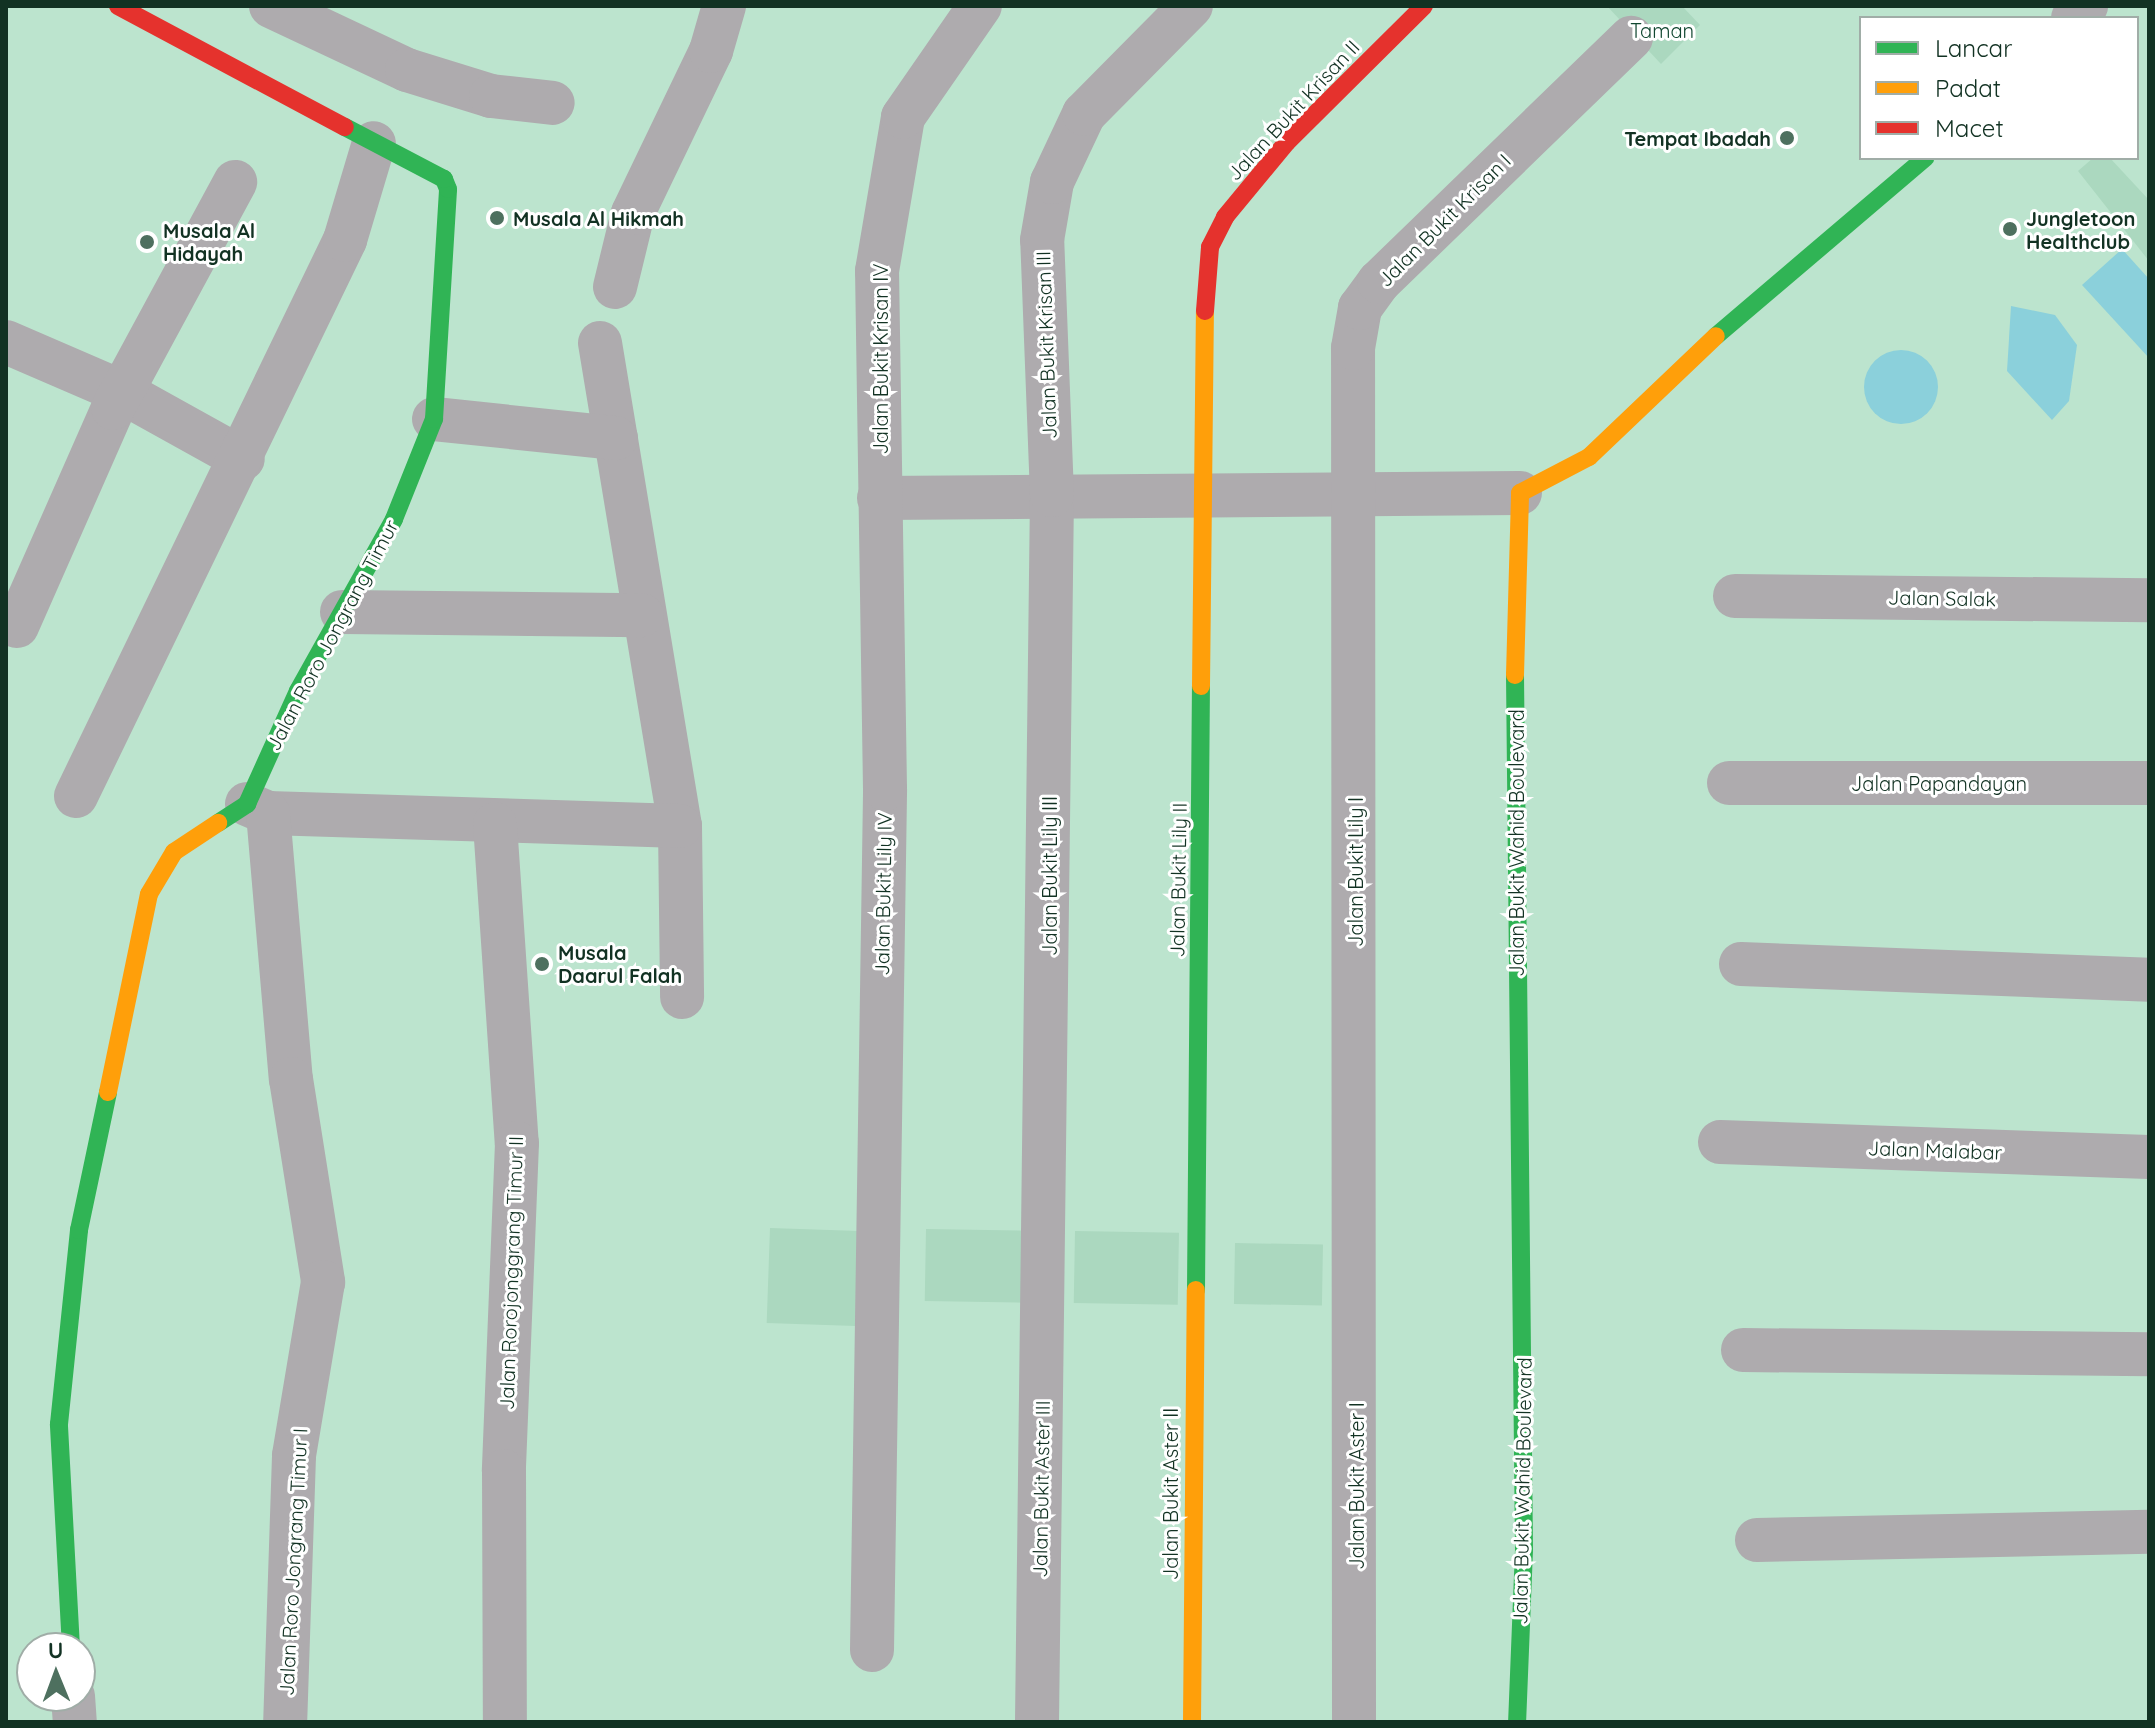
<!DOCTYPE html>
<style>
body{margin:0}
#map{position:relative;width:2155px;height:1728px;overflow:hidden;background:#bce4ce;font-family:Quicksand,sans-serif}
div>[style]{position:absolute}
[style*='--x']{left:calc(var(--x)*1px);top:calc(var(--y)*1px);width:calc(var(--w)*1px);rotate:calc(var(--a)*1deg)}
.green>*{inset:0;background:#abd8bf;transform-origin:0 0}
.water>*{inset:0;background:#8bd0db}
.round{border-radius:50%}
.street>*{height:44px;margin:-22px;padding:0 22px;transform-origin:22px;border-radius:22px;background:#aeabae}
.fast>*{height:18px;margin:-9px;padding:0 9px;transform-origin:9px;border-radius:9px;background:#30b455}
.slow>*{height:18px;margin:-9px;padding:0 9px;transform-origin:9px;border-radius:9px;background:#ff9f0a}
.jam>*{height:18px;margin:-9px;padding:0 9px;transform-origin:9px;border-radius:9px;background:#e5322d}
.dots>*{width:22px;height:22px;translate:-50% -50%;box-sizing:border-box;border:4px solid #fff;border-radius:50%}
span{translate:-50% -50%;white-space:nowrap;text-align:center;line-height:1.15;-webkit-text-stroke:6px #fff;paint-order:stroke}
.park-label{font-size:20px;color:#104730}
.street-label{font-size:20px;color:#123223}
.poi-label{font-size:20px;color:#123223;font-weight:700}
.right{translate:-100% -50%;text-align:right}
.left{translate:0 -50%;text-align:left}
.frame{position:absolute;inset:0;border:8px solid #123223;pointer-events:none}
.legend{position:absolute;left:1859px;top:16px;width:280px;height:144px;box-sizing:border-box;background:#fff;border:2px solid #a0ada7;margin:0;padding:10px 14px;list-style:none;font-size:24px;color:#123223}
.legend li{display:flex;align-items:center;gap:16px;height:40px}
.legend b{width:40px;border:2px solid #a0ada7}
.north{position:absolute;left:16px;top:1632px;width:80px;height:80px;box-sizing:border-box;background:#fff;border:2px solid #a0ada7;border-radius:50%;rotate:359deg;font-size:22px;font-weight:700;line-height:32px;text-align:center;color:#123223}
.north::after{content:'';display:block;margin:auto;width:28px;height:36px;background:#4e705f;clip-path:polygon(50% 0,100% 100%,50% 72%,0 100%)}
</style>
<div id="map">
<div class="green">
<i style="clip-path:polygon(1607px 6px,1682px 6px,1700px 25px,1661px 64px)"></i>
<i style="clip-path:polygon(2093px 158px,2110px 158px,2149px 200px,2149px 261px,2078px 171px)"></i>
<i style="left:770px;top:1228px;width:89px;height:95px;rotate:2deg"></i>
<i style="left:926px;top:1229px;width:103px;height:72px;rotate:1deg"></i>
<i style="left:1075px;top:1231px;width:104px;height:72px;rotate:1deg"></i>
<i style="left:1235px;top:1243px;width:88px;height:61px;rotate:1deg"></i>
</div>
<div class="water">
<i style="clip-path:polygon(2122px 249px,2149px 279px,2149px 358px,2082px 285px)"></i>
<i style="clip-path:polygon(2011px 306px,2055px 315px,2077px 345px,2069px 401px,2052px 420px,2007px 371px)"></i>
<i class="round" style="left:1864px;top:350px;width:74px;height:74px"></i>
</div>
<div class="street">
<i style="--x:271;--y:6;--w:150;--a:25.2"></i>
<i style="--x:407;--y:70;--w:88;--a:17.2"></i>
<i style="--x:491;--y:96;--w:62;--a:6.4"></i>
<i style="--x:2073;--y:18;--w:18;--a:-43"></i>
<i style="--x:615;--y:287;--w:76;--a:-76.3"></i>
<i style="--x:633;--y:213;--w:180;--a:-64.3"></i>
<i style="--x:711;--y:51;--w:47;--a:-73.9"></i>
<i style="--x:6;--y:342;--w:126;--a:23.3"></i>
<i style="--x:122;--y:392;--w:138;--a:29"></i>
<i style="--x:600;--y:343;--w:490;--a:80.6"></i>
<i style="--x:680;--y:826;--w:171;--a:89.3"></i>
<i style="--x:434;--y:419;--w:183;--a:6"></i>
<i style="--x:879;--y:498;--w:641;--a:-0.45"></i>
<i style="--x:1735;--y:596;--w:414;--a:0.6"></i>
<i style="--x:342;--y:612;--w:300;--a:0.6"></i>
<i style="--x:17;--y:626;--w:238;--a:-66.2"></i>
<i style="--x:113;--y:408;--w:257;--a:-61.6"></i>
<i style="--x:1729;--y:783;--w:420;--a:0"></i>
<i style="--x:76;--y:796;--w:618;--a:-64.18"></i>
<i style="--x:345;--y:240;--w:101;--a:-73.4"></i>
<i style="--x:247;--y:804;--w:23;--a:23"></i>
<i style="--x:268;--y:813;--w:412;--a:1.8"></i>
<i style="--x:268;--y:813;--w:267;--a:85.1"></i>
<i style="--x:291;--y:1079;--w:206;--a:81"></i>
<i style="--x:323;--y:1282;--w:176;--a:99.5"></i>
<i style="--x:294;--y:1456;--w:266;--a:91.9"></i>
<i style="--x:495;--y:824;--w:320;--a:86.1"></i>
<i style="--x:517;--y:1143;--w:328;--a:92.3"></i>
<i style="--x:504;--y:1471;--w:251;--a:89.8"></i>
<i style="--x:1741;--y:964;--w:408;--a:2.2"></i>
<i style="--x:1720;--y:1142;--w:429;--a:2"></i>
<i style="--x:1743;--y:1350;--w:406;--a:0.6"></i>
<i style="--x:1757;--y:1540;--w:392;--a:-1.2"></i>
<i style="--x:872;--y:1650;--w:861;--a:-89.13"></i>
<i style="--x:885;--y:789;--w:518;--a:-90.88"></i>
<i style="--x:877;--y:271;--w:156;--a:-80.4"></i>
<i style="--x:903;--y:117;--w:135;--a:-55.3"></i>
<i style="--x:73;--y:1696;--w:26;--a:86"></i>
<i style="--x:1037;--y:1722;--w:1227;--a:-89.3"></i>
<i style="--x:1052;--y:495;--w:255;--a:-92.2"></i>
<i style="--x:1042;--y:240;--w:59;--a:-80.2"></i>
<i style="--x:1052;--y:182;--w:75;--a:-64.8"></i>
<i style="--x:1084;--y:114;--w:152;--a:-45.3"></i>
<i style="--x:1354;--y:1722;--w:1374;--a:-90.04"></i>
<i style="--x:1353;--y:348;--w:41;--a:-80.1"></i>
<i style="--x:1360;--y:308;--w:32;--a:-54"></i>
<i style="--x:1379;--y:282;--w:351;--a:-44.1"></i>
</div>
<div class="fast">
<i style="--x:1716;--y:336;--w:275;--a:-40.4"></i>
<i style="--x:1515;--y:675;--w:875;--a:89.41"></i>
<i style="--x:1524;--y:1550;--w:172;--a:92.3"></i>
<i style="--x:218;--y:823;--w:35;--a:-33"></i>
<i style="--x:247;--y:804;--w:124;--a:-65.7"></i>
<i style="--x:298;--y:691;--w:197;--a:-60.8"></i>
<i style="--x:394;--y:519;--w:108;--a:-68.2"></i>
<i style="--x:434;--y:419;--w:230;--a:-86.5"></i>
<i style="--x:448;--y:189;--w:11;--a:-112"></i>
<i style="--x:444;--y:179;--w:112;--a:-152.3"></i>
<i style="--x:1196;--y:1290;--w:604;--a:-89.53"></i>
<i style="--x:71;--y:1648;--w:224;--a:-93.1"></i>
<i style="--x:59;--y:1424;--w:195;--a:-84.1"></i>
<i style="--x:79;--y:1230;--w:141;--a:-78.1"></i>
</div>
<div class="slow">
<i style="--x:1515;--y:675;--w:182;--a:-88.4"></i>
<i style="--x:1520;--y:493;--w:78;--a:-27.6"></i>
<i style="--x:1589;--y:457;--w:175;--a:-43.6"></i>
<i style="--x:1201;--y:686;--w:375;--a:-89.4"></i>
<i style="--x:108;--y:1092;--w:202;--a:-78.3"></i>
<i style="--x:149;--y:894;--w:49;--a:-59.2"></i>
<i style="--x:174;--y:852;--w:53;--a:-33.4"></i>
<i style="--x:1192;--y:1722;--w:432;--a:-89.5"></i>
</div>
<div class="jam">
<i style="--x:118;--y:6;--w:257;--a:28.1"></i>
<i style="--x:1205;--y:311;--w:64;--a:-85.5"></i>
<i style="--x:1210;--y:247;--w:34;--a:-63"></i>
<i style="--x:1225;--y:217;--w:97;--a:-50.4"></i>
<i style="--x:1287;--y:142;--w:193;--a:-44.8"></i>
</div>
<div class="dots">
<i style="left:1787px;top:138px;background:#4e705f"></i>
<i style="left:497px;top:218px;background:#4e705f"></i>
<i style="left:2010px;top:229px;background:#4e705f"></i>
<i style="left:147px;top:242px;background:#4e705f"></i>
<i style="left:542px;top:964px;background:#4e705f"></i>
</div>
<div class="park-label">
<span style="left:1662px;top:30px">Taman</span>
</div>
<div class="street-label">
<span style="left:1293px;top:110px;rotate:-47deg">Jalan Bukit Krisan II</span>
<span style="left:1444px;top:220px;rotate:-45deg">Jalan Bukit Krisan I</span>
<span style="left:1046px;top:345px;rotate:-92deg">Jalan Bukit Krisan III</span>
<span style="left:880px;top:359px;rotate:-90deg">Jalan Bukit Krisan IV</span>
<span style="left:1942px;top:598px;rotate:1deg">Jalan Salak</span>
<span style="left:332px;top:635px;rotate:-62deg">Jalan Roro Jongrang Timur</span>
<span style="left:1939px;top:783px">Jalan Papandayan</span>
<span style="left:1516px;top:843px;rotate:-90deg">Jalan Bukit Wahid Boulevard</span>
<span style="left:1355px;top:872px;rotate:-90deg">Jalan Bukit Lily I</span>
<span style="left:1049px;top:876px;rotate:-90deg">Jalan Bukit Lily III</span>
<span style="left:1178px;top:880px;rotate:-89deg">Jalan Bukit Lily II</span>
<span style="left:883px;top:894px;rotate:-89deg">Jalan Bukit Lily IV</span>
<span style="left:1935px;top:1150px;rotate:2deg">Jalan Malabar</span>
<span style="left:511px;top:1273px;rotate:-88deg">Jalan Rorojonggrang Timur II</span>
<span style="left:1356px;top:1486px;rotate:-90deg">Jalan Bukit Aster I</span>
<span style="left:1041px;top:1489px;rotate:-89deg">Jalan Bukit Aster III</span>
<span style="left:1522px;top:1491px;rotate:-89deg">Jalan Bukit Wahid Boulevard</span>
<span style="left:1170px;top:1494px;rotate:-90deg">Jalan Bukit Aster II</span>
<span style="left:293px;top:1562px;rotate:-87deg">Jalan Roro Jongrang Timur I</span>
</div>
<div class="poi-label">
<span class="right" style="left:1771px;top:138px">Tempat Ibadah</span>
<span class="left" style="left:513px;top:218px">Musala Al Hikmah</span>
<span class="left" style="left:2026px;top:230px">Jungletoon<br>Healthclub</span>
<span class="left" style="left:163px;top:242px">Musala Al<br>Hidayah</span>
<span class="left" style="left:558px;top:964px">Musala<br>Daarul Falah</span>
</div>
<div class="frame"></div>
<ul class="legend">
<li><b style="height:10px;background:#30b455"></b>Lancar</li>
<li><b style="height:10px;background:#ff9f0a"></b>Padat</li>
<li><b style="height:10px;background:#e5322d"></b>Macet</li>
</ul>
<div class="north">U</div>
</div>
